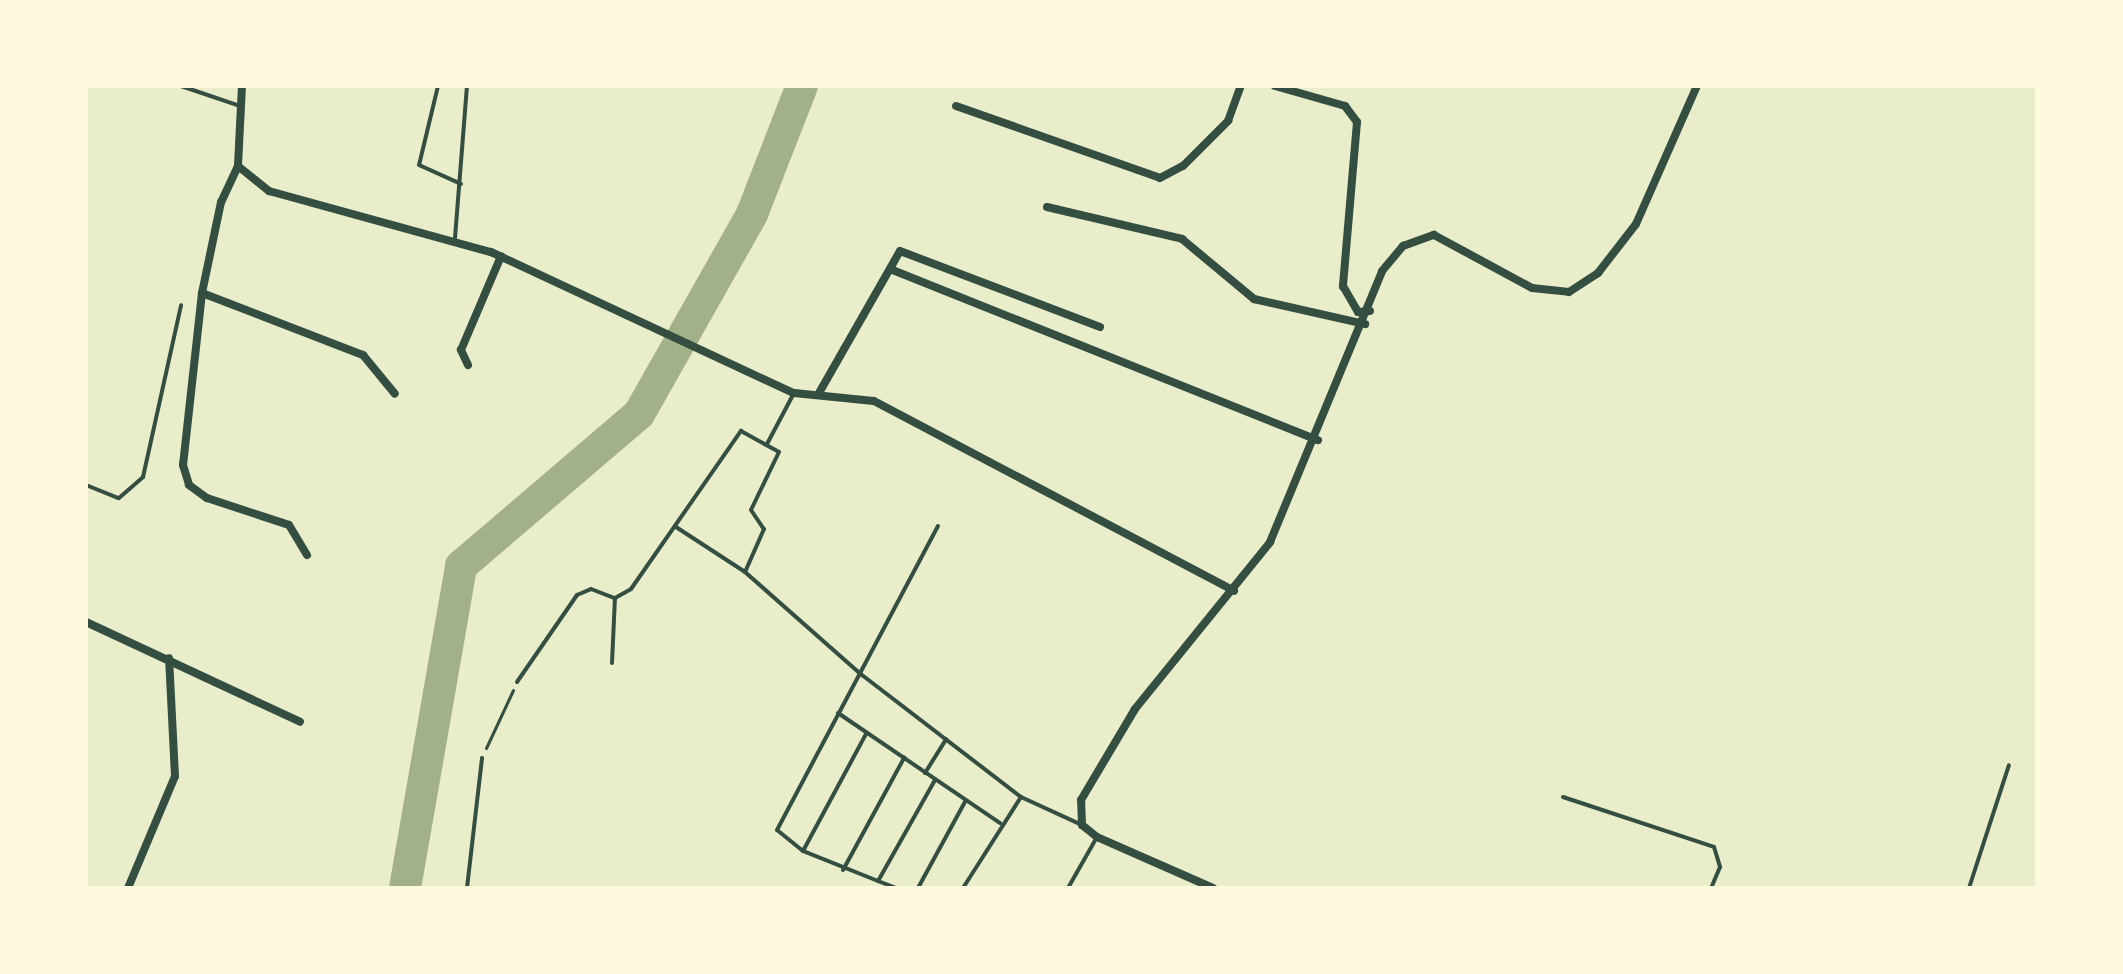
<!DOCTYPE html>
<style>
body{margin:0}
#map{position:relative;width:2123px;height:974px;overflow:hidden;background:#e9edc9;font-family:Montserrat,sans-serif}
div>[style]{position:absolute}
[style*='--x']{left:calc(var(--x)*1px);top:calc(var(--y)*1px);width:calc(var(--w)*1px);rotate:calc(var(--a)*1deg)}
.river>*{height:32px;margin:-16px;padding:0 16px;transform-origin:16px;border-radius:16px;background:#a3b18a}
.path>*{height:3px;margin:-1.5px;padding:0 1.5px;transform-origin:1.5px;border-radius:1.5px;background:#344e41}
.service>*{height:4px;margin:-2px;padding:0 2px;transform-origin:2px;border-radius:2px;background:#344e41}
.minor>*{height:8px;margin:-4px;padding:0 4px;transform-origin:4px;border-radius:4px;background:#344e41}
span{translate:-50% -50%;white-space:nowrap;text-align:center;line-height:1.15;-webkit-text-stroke:6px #fefae0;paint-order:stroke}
.frame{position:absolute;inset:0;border:88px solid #fefae0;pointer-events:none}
</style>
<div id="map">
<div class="river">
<i style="--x:405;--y:888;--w:327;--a:-80.1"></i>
<i style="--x:461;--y:566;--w:234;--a:-40.5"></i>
<i style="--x:639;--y:414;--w:230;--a:-60.5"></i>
<i style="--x:752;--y:214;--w:137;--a:-68.7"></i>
</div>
<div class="path">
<i style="--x:486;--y:748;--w:64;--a:-65"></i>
</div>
<div class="service">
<i style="--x:181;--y:86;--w:62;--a:18.7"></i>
<i style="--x:438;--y:86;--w:81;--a:103.5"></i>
<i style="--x:419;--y:165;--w:46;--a:24.3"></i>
<i style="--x:455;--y:238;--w:152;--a:-85.5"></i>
<i style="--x:767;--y:444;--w:58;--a:-62.1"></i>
<i style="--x:86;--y:485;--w:35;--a:22"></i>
<i style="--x:119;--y:498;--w:32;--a:-41"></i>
<i style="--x:143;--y:477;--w:176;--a:-77.5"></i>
<i style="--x:676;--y:527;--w:82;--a:33.1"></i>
<i style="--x:745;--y:572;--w:156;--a:41.4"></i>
<i style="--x:862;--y:675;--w:200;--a:37.5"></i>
<i style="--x:1021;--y:797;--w:65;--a:24.6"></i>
<i style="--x:612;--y:663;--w:65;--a:-87.4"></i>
<i style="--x:517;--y:682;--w:106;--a:-55.4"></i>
<i style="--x:577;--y:595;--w:15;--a:-23"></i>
<i style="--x:591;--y:589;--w:26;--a:21"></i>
<i style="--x:615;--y:598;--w:18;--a:-29"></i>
<i style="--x:631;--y:589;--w:193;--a:-55.2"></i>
<i style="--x:741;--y:431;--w:43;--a:28.9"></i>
<i style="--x:779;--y:452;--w:64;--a:115.8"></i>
<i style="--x:751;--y:510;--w:23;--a:56"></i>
<i style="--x:764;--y:529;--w:47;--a:113.8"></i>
<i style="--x:838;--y:713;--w:196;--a:34.2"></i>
<i style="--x:925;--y:773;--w:40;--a:-58"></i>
<i style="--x:935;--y:780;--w:116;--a:119.4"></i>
<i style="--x:878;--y:881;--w:81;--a:-158.2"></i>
<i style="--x:803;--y:851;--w:33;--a:-141"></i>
<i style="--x:777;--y:830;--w:344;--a:-62.1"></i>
<i style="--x:1563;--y:797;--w:159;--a:18.3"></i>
<i style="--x:1714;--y:847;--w:21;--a:73"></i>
<i style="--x:1720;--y:867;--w:23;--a:113"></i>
<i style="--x:803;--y:851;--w:133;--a:-61.7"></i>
<i style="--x:843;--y:870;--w:128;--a:-61.4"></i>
<i style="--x:878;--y:881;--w:19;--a:21"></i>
<i style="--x:467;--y:888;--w:131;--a:-83.4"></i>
<i style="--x:918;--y:888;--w:100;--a:-61.4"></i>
<i style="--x:963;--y:888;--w:108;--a:-57.5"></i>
<i style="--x:1068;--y:888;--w:59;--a:-60.4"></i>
<i style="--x:1969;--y:888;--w:129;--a:-72"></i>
</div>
<div class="minor">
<i style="--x:242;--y:86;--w:80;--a:92.9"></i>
<i style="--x:238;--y:166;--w:40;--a:39"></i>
<i style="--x:269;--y:191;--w:230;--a:15.4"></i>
<i style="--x:491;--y:252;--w:334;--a:25"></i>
<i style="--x:794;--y:393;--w:80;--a:5.7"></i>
<i style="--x:874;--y:401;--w:407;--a:27.8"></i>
<i style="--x:1275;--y:86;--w:73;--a:15.9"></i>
<i style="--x:1345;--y:106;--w:20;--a:53"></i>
<i style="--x:1357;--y:122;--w:165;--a:94.9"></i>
<i style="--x:1343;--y:286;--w:30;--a:60"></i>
<i style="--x:1358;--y:312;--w:12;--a:-5"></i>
<i style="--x:956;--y:106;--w:216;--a:19.4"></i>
<i style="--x:1160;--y:178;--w:26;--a:-28"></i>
<i style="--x:1183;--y:166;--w:64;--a:-45"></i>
<i style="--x:1228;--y:121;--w:37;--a:-70"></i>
<i style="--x:238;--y:166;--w:40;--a:115"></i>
<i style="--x:221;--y:202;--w:93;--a:101.8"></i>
<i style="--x:202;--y:293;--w:173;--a:96.3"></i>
<i style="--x:183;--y:465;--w:21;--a:73"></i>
<i style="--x:189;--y:485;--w:22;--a:36"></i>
<i style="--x:207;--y:498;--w:86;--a:18.2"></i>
<i style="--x:289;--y:525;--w:35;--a:59"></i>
<i style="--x:1047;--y:207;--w:139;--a:13.3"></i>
<i style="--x:1182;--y:239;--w:94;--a:39.8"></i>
<i style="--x:1254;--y:299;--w:114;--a:12.7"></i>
<i style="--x:890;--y:269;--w:461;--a:21.8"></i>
<i style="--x:202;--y:293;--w:173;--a:21.1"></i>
<i style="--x:363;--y:355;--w:50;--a:50.6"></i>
<i style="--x:468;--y:365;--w:17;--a:-115"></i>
<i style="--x:461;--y:350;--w:102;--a:-66.9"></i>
<i style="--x:819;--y:393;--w:163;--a:-60.3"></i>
<i style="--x:900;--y:251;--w:214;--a:20.8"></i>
<i style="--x:86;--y:622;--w:236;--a:25"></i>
<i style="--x:128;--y:888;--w:121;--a:-67.2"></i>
<i style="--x:175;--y:776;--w:118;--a:-92.9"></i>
<i style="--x:1213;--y:888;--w:127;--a:-156.3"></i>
<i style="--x:1097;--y:837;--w:19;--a:-141"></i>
<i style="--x:1082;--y:825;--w:25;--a:-92"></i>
<i style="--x:1081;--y:800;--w:106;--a:-59.3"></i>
<i style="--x:1135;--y:709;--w:215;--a:-51"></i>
<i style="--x:1270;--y:542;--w:293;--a:-67.5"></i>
<i style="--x:1382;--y:271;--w:33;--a:-50"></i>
<i style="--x:1403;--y:246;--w:33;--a:-20"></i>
<i style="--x:1434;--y:235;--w:111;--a:28.4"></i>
<i style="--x:1532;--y:288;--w:37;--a:6"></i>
<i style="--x:1569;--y:292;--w:35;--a:-33"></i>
<i style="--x:1598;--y:273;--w:62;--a:-52.2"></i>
<i style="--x:1636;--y:224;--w:151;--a:-66.2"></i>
</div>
<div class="frame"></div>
</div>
